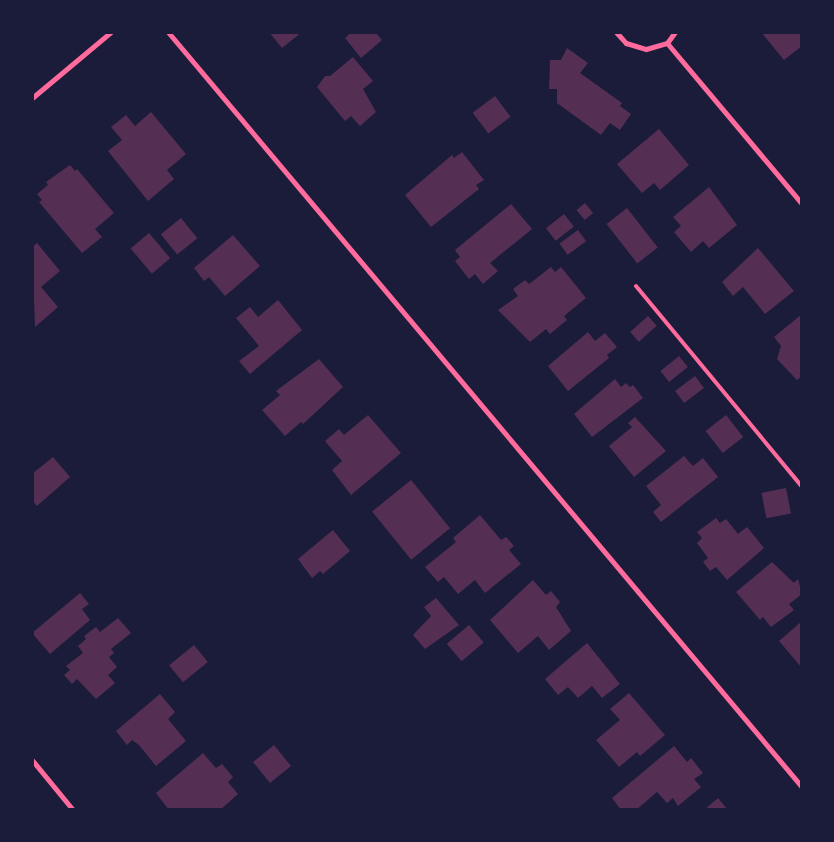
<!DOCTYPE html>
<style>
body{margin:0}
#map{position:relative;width:834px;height:842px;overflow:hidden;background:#1b1b3a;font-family:"Fira Sans Condensed",sans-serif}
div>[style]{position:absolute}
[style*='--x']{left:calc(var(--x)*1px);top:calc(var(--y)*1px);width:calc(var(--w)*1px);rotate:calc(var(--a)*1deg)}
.building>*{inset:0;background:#542f53;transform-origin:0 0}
.service>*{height:4px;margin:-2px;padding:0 2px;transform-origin:2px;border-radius:2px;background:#ff6b9d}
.minor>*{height:5px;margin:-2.5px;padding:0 2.5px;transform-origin:2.5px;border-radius:2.5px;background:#ff6b9d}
span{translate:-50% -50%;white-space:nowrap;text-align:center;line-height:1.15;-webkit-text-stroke:5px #1b1b3a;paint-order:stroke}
.frame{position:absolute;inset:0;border:34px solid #1b1b3a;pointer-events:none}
</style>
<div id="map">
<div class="building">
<i style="clip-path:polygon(269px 32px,302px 32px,282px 48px)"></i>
<i style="clip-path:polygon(352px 32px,375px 32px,382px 40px,361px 58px,345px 38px)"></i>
<i style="clip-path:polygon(761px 32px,802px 32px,802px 46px,784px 60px)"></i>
<i style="clip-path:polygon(567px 48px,588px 63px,580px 73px,622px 103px,620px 106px,631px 114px,620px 130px,610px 123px,601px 135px,557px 103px,557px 89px,549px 89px,550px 60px,561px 60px)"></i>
<i style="clip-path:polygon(353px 57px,373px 81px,363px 89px,376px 112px,360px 126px,351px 116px,345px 121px,317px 87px,325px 76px,330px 76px)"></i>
<i style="left:495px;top:96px;width:26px;height:28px;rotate:53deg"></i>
<i style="clip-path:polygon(151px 112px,186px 154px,167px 170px,174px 179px,148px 201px,108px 151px,122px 140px,111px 127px,126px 115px,135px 126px)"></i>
<i style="clip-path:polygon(659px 129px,689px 165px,660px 190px,654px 183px,642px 193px,617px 164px)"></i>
<i style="clip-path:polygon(462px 152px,484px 180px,476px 185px,479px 189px,431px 227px,405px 195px,452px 155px,454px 158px)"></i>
<i style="clip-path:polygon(70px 165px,75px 171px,77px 169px,114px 213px,95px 229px,102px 237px,82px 253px,39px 202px,42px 200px,37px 194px,48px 185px,46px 182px)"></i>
<i style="clip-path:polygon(709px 187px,737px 225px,709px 248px,703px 241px,691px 252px,674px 232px,681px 226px,673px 217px)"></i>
<i style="left:585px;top:203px;width:13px;height:11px;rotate:51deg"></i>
<i style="clip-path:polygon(511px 204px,532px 229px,490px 263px,498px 271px,483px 284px,475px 274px,469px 279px,455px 261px,460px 257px,455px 250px)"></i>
<i style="left:627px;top:208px;width:50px;height:26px;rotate:52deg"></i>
<i style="left:564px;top:214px;width:16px;height:23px;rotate:52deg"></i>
<i style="left:181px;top:218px;width:26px;height:26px;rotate:51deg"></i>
<i style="left:578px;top:230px;width:14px;height:23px;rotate:54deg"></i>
<i style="left:149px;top:233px;width:33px;height:24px;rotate:50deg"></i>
<i style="clip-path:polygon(233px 235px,260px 266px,225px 296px,209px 277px,204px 281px,194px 268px)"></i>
<i style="clip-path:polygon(37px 243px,60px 271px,41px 287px,58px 307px,35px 327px,32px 247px)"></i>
<i style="clip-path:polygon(758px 248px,794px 291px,765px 314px,743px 287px,733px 296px,722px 282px)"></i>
<i style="clip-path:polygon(551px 267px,555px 272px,561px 267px,586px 298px,564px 316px,567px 320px,550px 334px,546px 329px,530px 342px,498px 310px,518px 296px,513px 289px,525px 280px,529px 284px)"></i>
<i style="clip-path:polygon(278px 300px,302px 330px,250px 374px,239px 361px,259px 346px,236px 318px,250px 307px,258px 317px)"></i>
<i style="clip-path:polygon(802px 314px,802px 376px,797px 380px,777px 359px,781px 346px,774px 337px)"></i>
<i style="left:648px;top:316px;width:13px;height:24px;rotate:48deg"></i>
<i style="clip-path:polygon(588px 332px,595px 341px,605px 333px,617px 347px,607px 355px,609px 358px,568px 391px,548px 366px)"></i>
<i style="left:679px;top:356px;width:14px;height:24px;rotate:51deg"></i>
<i style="clip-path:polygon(319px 359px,343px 387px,303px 424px,301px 422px,285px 436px,262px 410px,280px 395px,276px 391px)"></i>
<i style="left:695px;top:376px;width:15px;height:25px;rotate:53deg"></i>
<i style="clip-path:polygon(615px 379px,621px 387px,626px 383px,630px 387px,633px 385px,643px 398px,592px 437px,574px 414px)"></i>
<i style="clip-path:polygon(368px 415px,401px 453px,351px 495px,332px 470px,342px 461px,325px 441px,339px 429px,344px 435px)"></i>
<i style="left:726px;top:415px;width:28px;height:26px;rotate:52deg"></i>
<i style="clip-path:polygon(635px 417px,666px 451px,634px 477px,609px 446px,632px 427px,628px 423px)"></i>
<i style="clip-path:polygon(684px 456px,693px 466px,703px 458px,718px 477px,661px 522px,653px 512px,661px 505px,646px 486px)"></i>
<i style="clip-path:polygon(53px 457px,70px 477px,37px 506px,32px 500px,32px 474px)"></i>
<i style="left:411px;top:480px;width:62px;height:50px;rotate:51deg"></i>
<i style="left:786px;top:488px;width:26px;height:25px;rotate:79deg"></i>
<i style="clip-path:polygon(480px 515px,501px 540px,506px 537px,514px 546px,509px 550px,521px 564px,485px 593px,475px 580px,458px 594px,444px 577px,438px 582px,425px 567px,456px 542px,453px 538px)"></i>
<i style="clip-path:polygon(716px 518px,720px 523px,726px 519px,738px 534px,747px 527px,764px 548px,727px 580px,716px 567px,710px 571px,703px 562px,708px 558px,697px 543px,702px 538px,697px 532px)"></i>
<i style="clip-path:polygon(333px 530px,350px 551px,323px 574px,320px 571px,312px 578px,298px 559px)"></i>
<i style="clip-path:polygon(772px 562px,794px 583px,798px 579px,802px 594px,789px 604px,794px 610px,771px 627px,763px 617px,760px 620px,736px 592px)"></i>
<i style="clip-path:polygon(533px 580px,546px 595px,551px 591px,560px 602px,556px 607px,571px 631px,549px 650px,538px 636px,518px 653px,490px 620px)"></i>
<i style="clip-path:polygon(80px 593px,89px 604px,82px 609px,90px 620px,50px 654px,32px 633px)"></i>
<i style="clip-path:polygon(436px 598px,459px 625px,425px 649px,413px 635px,431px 616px,424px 607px)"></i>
<i style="clip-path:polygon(118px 618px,131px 633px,111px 649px,114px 653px,109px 657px,117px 667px,108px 675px,115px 683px,96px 699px,77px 679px,72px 684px,64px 675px,70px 670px,66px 666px,83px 653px,78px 646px,86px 639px,84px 636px,96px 627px,100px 632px)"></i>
<i style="clip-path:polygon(802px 621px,802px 668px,779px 641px)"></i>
<i style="left:469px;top:625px;width:23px;height:29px;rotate:50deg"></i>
<i style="clip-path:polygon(587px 643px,620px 684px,602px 698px,592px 686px,578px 698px,568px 687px,558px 695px,545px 679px)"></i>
<i style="left:194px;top:645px;width:22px;height:32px;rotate:51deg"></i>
<i style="clip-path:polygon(629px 693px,665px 735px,640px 756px,637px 752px,619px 767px,596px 740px,620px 720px,610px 709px)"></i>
<i style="clip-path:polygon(160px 694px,175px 712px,168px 719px,186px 741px,156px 766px,139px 745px,132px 740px,127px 745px,116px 731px)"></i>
<i style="left:274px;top:745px;width:27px;height:27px;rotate:51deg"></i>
<i style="clip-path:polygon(674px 746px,687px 762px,691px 758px,703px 773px,694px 779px,701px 787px,678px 806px,673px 798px,667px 803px,657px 792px,636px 810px,621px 810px,612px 798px)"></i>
<i style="clip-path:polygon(203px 753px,216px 768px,222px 764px,233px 777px,228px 782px,238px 794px,220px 810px,169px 810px,156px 793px)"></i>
<i style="clip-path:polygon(718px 798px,728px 810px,704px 810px)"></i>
</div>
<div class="service">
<i style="--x:636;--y:286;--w:261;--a:50.4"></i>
</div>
<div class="minor">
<i style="--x:168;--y:32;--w:986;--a:49.98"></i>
<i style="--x:616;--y:32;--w:15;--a:48"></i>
<i style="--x:626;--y:43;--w:21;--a:17"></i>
<i style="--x:646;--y:49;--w:22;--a:-16"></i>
<i style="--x:667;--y:43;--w:14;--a:-54"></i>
<i style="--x:667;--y:43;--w:210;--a:50"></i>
<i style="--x:32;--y:98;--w:103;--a:-39.9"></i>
<i style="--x:32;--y:760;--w:65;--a:50.6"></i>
</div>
<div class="frame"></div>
</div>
